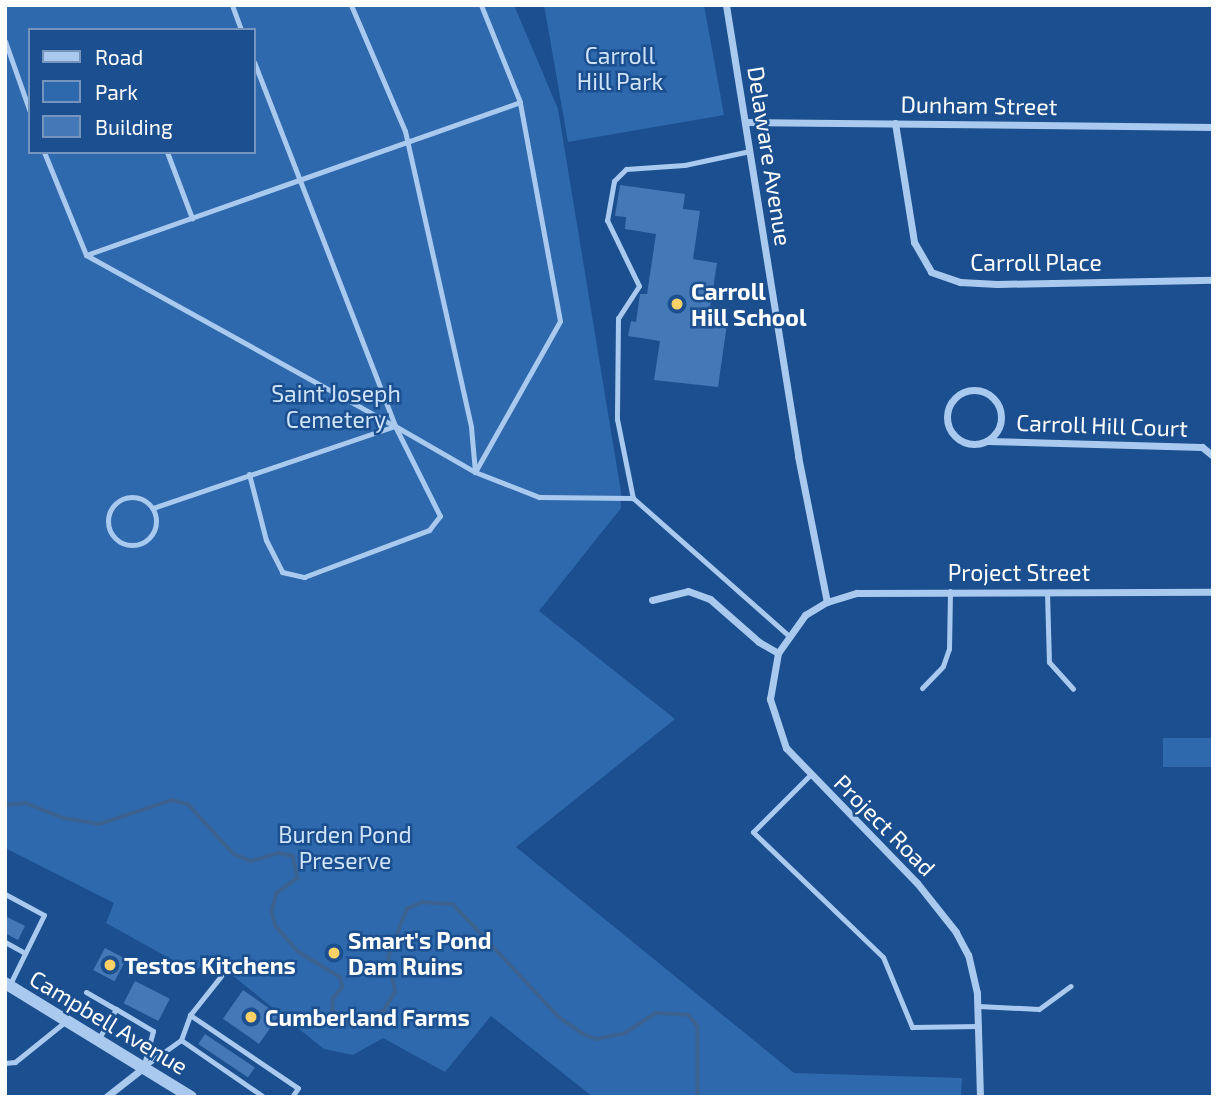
<!DOCTYPE html>
<style>
body{margin:0}
#map{position:relative;width:1218px;height:1102px;overflow:hidden;background:#1b4f8f;font-family:"Exo 2",sans-serif}
div>[style]{position:absolute}
[style*='--x']{left:calc(var(--x)*1px);top:calc(var(--y)*1px);width:calc(var(--w)*1px);rotate:calc(var(--a)*1deg)}
.green>*{inset:0;background:#2e69ad;transform-origin:0 0}
.stream>*{height:3.5px;margin:-1.75px;padding:0 1.75px;transform-origin:1.75px;border-radius:1.75px;background:#3c6290}
.building>*{inset:0;background:#4478b7;transform-origin:0 0}
.service>*{height:5px;margin:-2.5px;padding:0 2.5px;transform-origin:2.5px;border-radius:2.5px;background:#a9c9ee}
.service>.ring{margin:-2.5px;padding:0;box-sizing:content-box;background:none;border:5px solid #a9c9ee;border-radius:50%}
.minor>*{height:7px;margin:-3.5px;padding:0 3.5px;transform-origin:3.5px;border-radius:3.5px;background:#a9c9ee}
.minor>.ring{margin:-3.5px;padding:0;box-sizing:content-box;background:none;border:7px solid #a9c9ee;border-radius:50%}
.tertiary>*{height:12px;margin:-6px;padding:0 6px;transform-origin:6px;border-radius:6px;background:#a9c9ee}
.dots>*{width:19px;height:19px;translate:-50% -50%;box-sizing:border-box;border:4px solid #1b4f8f;border-radius:50%}
span{translate:-50% -50%;white-space:nowrap;text-align:center;line-height:1.15;-webkit-text-stroke:5px #1b4f8f;paint-order:stroke}
.park-label{font-size:23px;color:#cfe3fa}
.street-label{font-size:23px;color:#fff}
.poi-label{font-size:23px;color:#fff;font-weight:700}
.left{translate:0 -50%;text-align:left}
.frame{position:absolute;inset:0;border:7px solid #fff;pointer-events:none}
.legend{position:absolute;left:28px;top:28px;width:228px;height:126px;box-sizing:border-box;background:#1b4f8f;border:2px solid #7695bc;margin:0;padding:9px 12px;list-style:none;font-size:21px;color:#fff}
.legend li{display:flex;align-items:center;gap:14px;height:35px}
.legend b{width:35px;border:2px solid #7695bc}
</style>
<div id="map">
<div class="green">
<i style="clip-path:polygon(evenodd,5px 5px,514px 5px,558px 109px,621px 492px,621px 508px,539px 611px,675px 719px,516px 847px,794px 1073px,962px 1078px,961px 1097px,593px 1097px,491px 1016px,445px 1072px,383px 1038px,353px 1055px,324px 1049px,207px 955px,196px 973px,106px 923px,114px 903px,5px 848px,5px 5px,30px 30px,254px 30px,254px 152px,30px 152px,30px 30px)"></i>
<i style="clip-path:polygon(544px 5px,704px 5px,724px 115px,568px 142px)"></i>
<i style="left:1213px;top:738px;width:29px;height:50px;rotate:90deg"></i>
</div>
<div class="stream">
<i style="--x:5;--y:805;--w:21;--a:-5"></i>
<i style="--x:26;--y:803;--w:40;--a:22"></i>
<i style="--x:63;--y:818;--w:36;--a:9"></i>
<i style="--x:99;--y:824;--w:77;--a:-18.2"></i>
<i style="--x:172;--y:800;--w:16;--a:14"></i>
<i style="--x:188;--y:804;--w:68;--a:47.4"></i>
<i style="--x:234;--y:854;--w:18;--a:22"></i>
<i style="--x:251;--y:861;--w:29;--a:-16"></i>
<i style="--x:279;--y:853;--w:14;--a:12"></i>
<i style="--x:293;--y:856;--w:23;--a:77"></i>
<i style="--x:298;--y:878;--w:26;--a:144"></i>
<i style="--x:277;--y:893;--w:20;--a:105"></i>
<i style="--x:272;--y:912;--w:15;--a:74"></i>
<i style="--x:276;--y:926;--w:35;--a:49"></i>
<i style="--x:299;--y:952;--w:48;--a:31.4"></i>
<i style="--x:340;--y:977;--w:10;--a:73"></i>
<i style="--x:343;--y:987;--w:16;--a:130"></i>
<i style="--x:333;--y:999;--w:11;--a:90"></i>
<i style="--x:333;--y:1010;--w:26;--a:40"></i>
<i style="--x:353;--y:1027;--w:35;--a:-29"></i>
<i style="--x:384;--y:1010;--w:21;--a:-59"></i>
<i style="--x:395;--y:992;--w:36;--a:-101"></i>
<i style="--x:388;--y:957;--w:52;--a:-68.4"></i>
<i style="--x:407;--y:909;--w:17;--a:-25"></i>
<i style="--x:422;--y:902;--w:31;--a:4"></i>
<i style="--x:453;--y:904;--w:155;--a:46.8"></i>
<i style="--x:559;--y:1017;--w:29;--a:35"></i>
<i style="--x:583;--y:1034;--w:15;--a:20"></i>
<i style="--x:597;--y:1039;--w:29;--a:-12"></i>
<i style="--x:625;--y:1033;--w:37;--a:-33"></i>
<i style="--x:656;--y:1013;--w:33;--a:3"></i>
<i style="--x:689;--y:1015;--w:15;--a:53"></i>
<i style="--x:698;--y:1027;--w:70;--a:90"></i>
</div>
<div class="building">
<i style="clip-path:polygon(620px 185px,685px 194px,683px 209px,700px 211px,693px 259px,717px 263px,708px 321px,727px 324px,718px 387px,654px 380px,660px 341px,628px 336px,631px 321px,636px 322px,640px 294px,647px 294px,656px 234px,625px 229px,626px 217px,615px 216px)"></i>
<i style="clip-path:polygon(5px 916px,25px 926px,18px 940px,5px 933px)"></i>
<i style="left:105px;top:948px;width:24px;height:25px;rotate:28deg"></i>
<i style="left:135px;top:981px;width:39px;height:25px;rotate:27deg"></i>
<i style="left:243px;top:990px;width:44px;height:35px;rotate:35deg"></i>
<i style="left:205px;top:1034px;width:60px;height:12px;rotate:34deg"></i>
</div>
<div class="service">
<i style="--x:232;--y:5;--w:27;--a:70"></i>
<i style="--x:351;--y:5;--w:137;--a:66.8"></i>
<i style="--x:405;--y:131;--w:303;--a:77.4"></i>
<i style="--x:471;--y:427;--w:45;--a:84.9"></i>
<i style="--x:5;--y:41;--w:75;--a:70.6"></i>
<i style="--x:254;--y:62;--w:390;--a:68.8"></i>
<i style="--x:395;--y:426;--w:92;--a:29.9"></i>
<i style="--x:475;--y:472;--w:69;--a:21.3"></i>
<i style="--x:539;--y:497;--w:94;--a:0.6"></i>
<i style="--x:750;--y:151;--w:67;--a:168"></i>
<i style="--x:684;--y:165;--w:58;--a:176.1"></i>
<i style="--x:626;--y:169;--w:17;--a:135"></i>
<i style="--x:614;--y:181;--w:40;--a:100"></i>
<i style="--x:607;--y:220;--w:73;--a:64.1"></i>
<i style="--x:639;--y:286;--w:38;--a:123"></i>
<i style="--x:618;--y:318;--w:101;--a:90.6"></i>
<i style="--x:617;--y:419;--w:81;--a:78.6"></i>
<i style="--x:633;--y:498;--w:207;--a:41.5"></i>
<i style="--x:44;--y:152;--w:111;--a:67.8"></i>
<i style="--x:86;--y:255;--w:460;--a:-19.4"></i>
<i style="--x:167;--y:152;--w:71;--a:69.3"></i>
<i style="--x:86;--y:255;--w:353;--a:29"></i>
<i style="--x:395;--y:426;--w:256;--a:161.3"></i>
<i style="--x:475;--y:472;--w:173;--a:-60.6"></i>
<i style="--x:560;--y:321;--w:223;--a:-100.4"></i>
<i style="--x:520;--y:102;--w:105;--a:-111.9"></i>
<i style="--x:249;--y:474;--w:68;--a:75.6"></i>
<i style="--x:266;--y:540;--w:36;--a:63"></i>
<i style="--x:282;--y:572;--w:23;--a:13"></i>
<i style="--x:304;--y:577;--w:134;--a:-20.6"></i>
<i style="--x:429;--y:530;--w:18;--a:-52"></i>
<i style="--x:440;--y:516;--w:101;--a:-116.6"></i>
<i class="ring" style="left:108px;top:497px;width:43px;height:43px"></i>
<i style="--x:1047;--y:592;--w:70;--a:88.4"></i>
<i style="--x:1049;--y:662;--w:36;--a:48"></i>
<i style="--x:922;--y:688;--w:30;--a:-46"></i>
<i style="--x:943;--y:666;--w:18;--a:-71"></i>
<i style="--x:949;--y:649;--w:58;--a:-89"></i>
<i style="--x:809;--y:776;--w:79;--a:135"></i>
<i style="--x:753;--y:832;--w:180;--a:43.9"></i>
<i style="--x:883;--y:957;--w:76;--a:67.5"></i>
<i style="--x:912;--y:1027;--w:67;--a:-0.9"></i>
<i style="--x:5;--y:894;--w:44;--a:28.3"></i>
<i style="--x:44;--y:915;--w:79;--a:116.2"></i>
<i style="--x:5;--y:942;--w:23;--a:29"></i>
<i style="--x:86;--y:992;--w:34;--a:30"></i>
<i style="--x:978;--y:1006;--w:61;--a:2.8"></i>
<i style="--x:1039;--y:1009;--w:39;--a:-36"></i>
<i style="--x:190;--y:1015;--w:130;--a:34.1"></i>
<i style="--x:298;--y:1088;--w:11;--a:124"></i>
<i style="--x:98;--y:1040;--w:36;--a:-60"></i>
<i style="--x:116;--y:1009;--w:43;--a:30.7"></i>
<i style="--x:153;--y:1031;--w:38;--a:105"></i>
<i style="--x:181;--y:1040;--w:101;--a:34.5"></i>
<i style="--x:5;--y:1063;--w:10;--a:-6"></i>
<i style="--x:15;--y:1062;--w:65;--a:-38.8"></i>
<i style="--x:143;--y:1067;--w:47;--a:-35.4"></i>
<i style="--x:181;--y:1040;--w:27;--a:-70"></i>
<i style="--x:190;--y:1015;--w:50;--a:-51.5"></i>
</div>
<div class="minor">
<i style="--x:726;--y:5;--w:457;--a:80.9"></i>
<i style="--x:798;--y:456;--w:149;--a:78.8"></i>
<i style="--x:746;--y:122;--w:467;--a:0.6"></i>
<i style="--x:895;--y:123;--w:121;--a:80.9"></i>
<i style="--x:914;--y:242;--w:34;--a:60"></i>
<i style="--x:931;--y:272;--w:31;--a:19"></i>
<i style="--x:960;--y:282;--w:37;--a:3"></i>
<i style="--x:997;--y:284;--w:216;--a:-1.1"></i>
<i class="ring" style="left:947px;top:390px;width:47px;height:47px"></i>
<i style="--x:987;--y:441;--w:215;--a:1.6"></i>
<i style="--x:1202;--y:447;--w:14;--a:39"></i>
<i style="--x:652;--y:600;--w:37;--a:-14"></i>
<i style="--x:688;--y:591;--w:23;--a:20"></i>
<i style="--x:710;--y:599;--w:65;--a:41.3"></i>
<i style="--x:759;--y:642;--w:22;--a:30"></i>
<i style="--x:106;--y:1097;--w:47;--a:-38.1"></i>
<i style="--x:980;--y:1097;--w:104;--a:-91.7"></i>
<i style="--x:977;--y:993;--w:39;--a:-103"></i>
<i style="--x:968;--y:955;--w:26;--a:-118"></i>
<i style="--x:956;--y:932;--w:63;--a:-128.5"></i>
<i style="--x:917;--y:883;--w:188;--a:-134.1"></i>
<i style="--x:786;--y:748;--w:52;--a:-108.1"></i>
<i style="--x:770;--y:699;--w:47;--a:-80.1"></i>
<i style="--x:778;--y:653;--w:47;--a:-54.6"></i>
<i style="--x:805;--y:615;--w:26;--a:-31"></i>
<i style="--x:827;--y:602;--w:31;--a:-17"></i>
<i style="--x:857;--y:593;--w:356;--a:-0.2"></i>
</div>
<div class="tertiary">
<i style="--x:5;--y:983;--w:218;--a:31.5"></i>
</div>
<div class="dots">
<i style="left:677px;top:304px;background:#ffd166"></i>
<i style="left:334px;top:953px;background:#ffd166"></i>
<i style="left:110px;top:965px;background:#ffd166"></i>
<i style="left:251px;top:1017px;background:#ffd166"></i>
</div>
<div class="park-label">
<span style="left:620px;top:68px">Carroll<br>Hill Park</span>
<span style="left:336px;top:406px">Saint Joseph<br>Cemetery</span>
<span style="left:345px;top:847px">Burden Pond<br>Preserve</span>
</div>
<div class="street-label">
<span style="left:979px;top:105px;rotate:1deg">Dunham Street</span>
<span style="left:770px;top:156px;rotate:81deg">Delaware Avenue</span>
<span style="left:1036px;top:262px">Carroll Place</span>
<span style="left:1102px;top:425px;rotate:2deg">Carroll Hill Court</span>
<span style="left:1019px;top:572px">Project Street</span>
<span style="left:885px;top:825px;rotate:45deg">Project Road</span>
<span style="left:109px;top:1022px;rotate:31deg">Campbell Avenue</span>
</div>
<div class="poi-label">
<span class="left" style="left:691px;top:304px">Carroll<br>Hill School</span>
<span class="left" style="left:348px;top:953px">Smart's Pond<br>Dam Ruins</span>
<span class="left" style="left:124px;top:965px">Testos Kitchens</span>
<span class="left" style="left:265px;top:1017px">Cumberland Farms</span>
</div>
<div class="frame"></div>
<ul class="legend">
<li><b style="height:9px;background:#a9c9ee"></b>Road</li>
<li><b style="height:19px;background:#2e69ad"></b>Park</li>
<li><b style="height:19px;background:#4478b7"></b>Building</li>
</ul>
</div>
